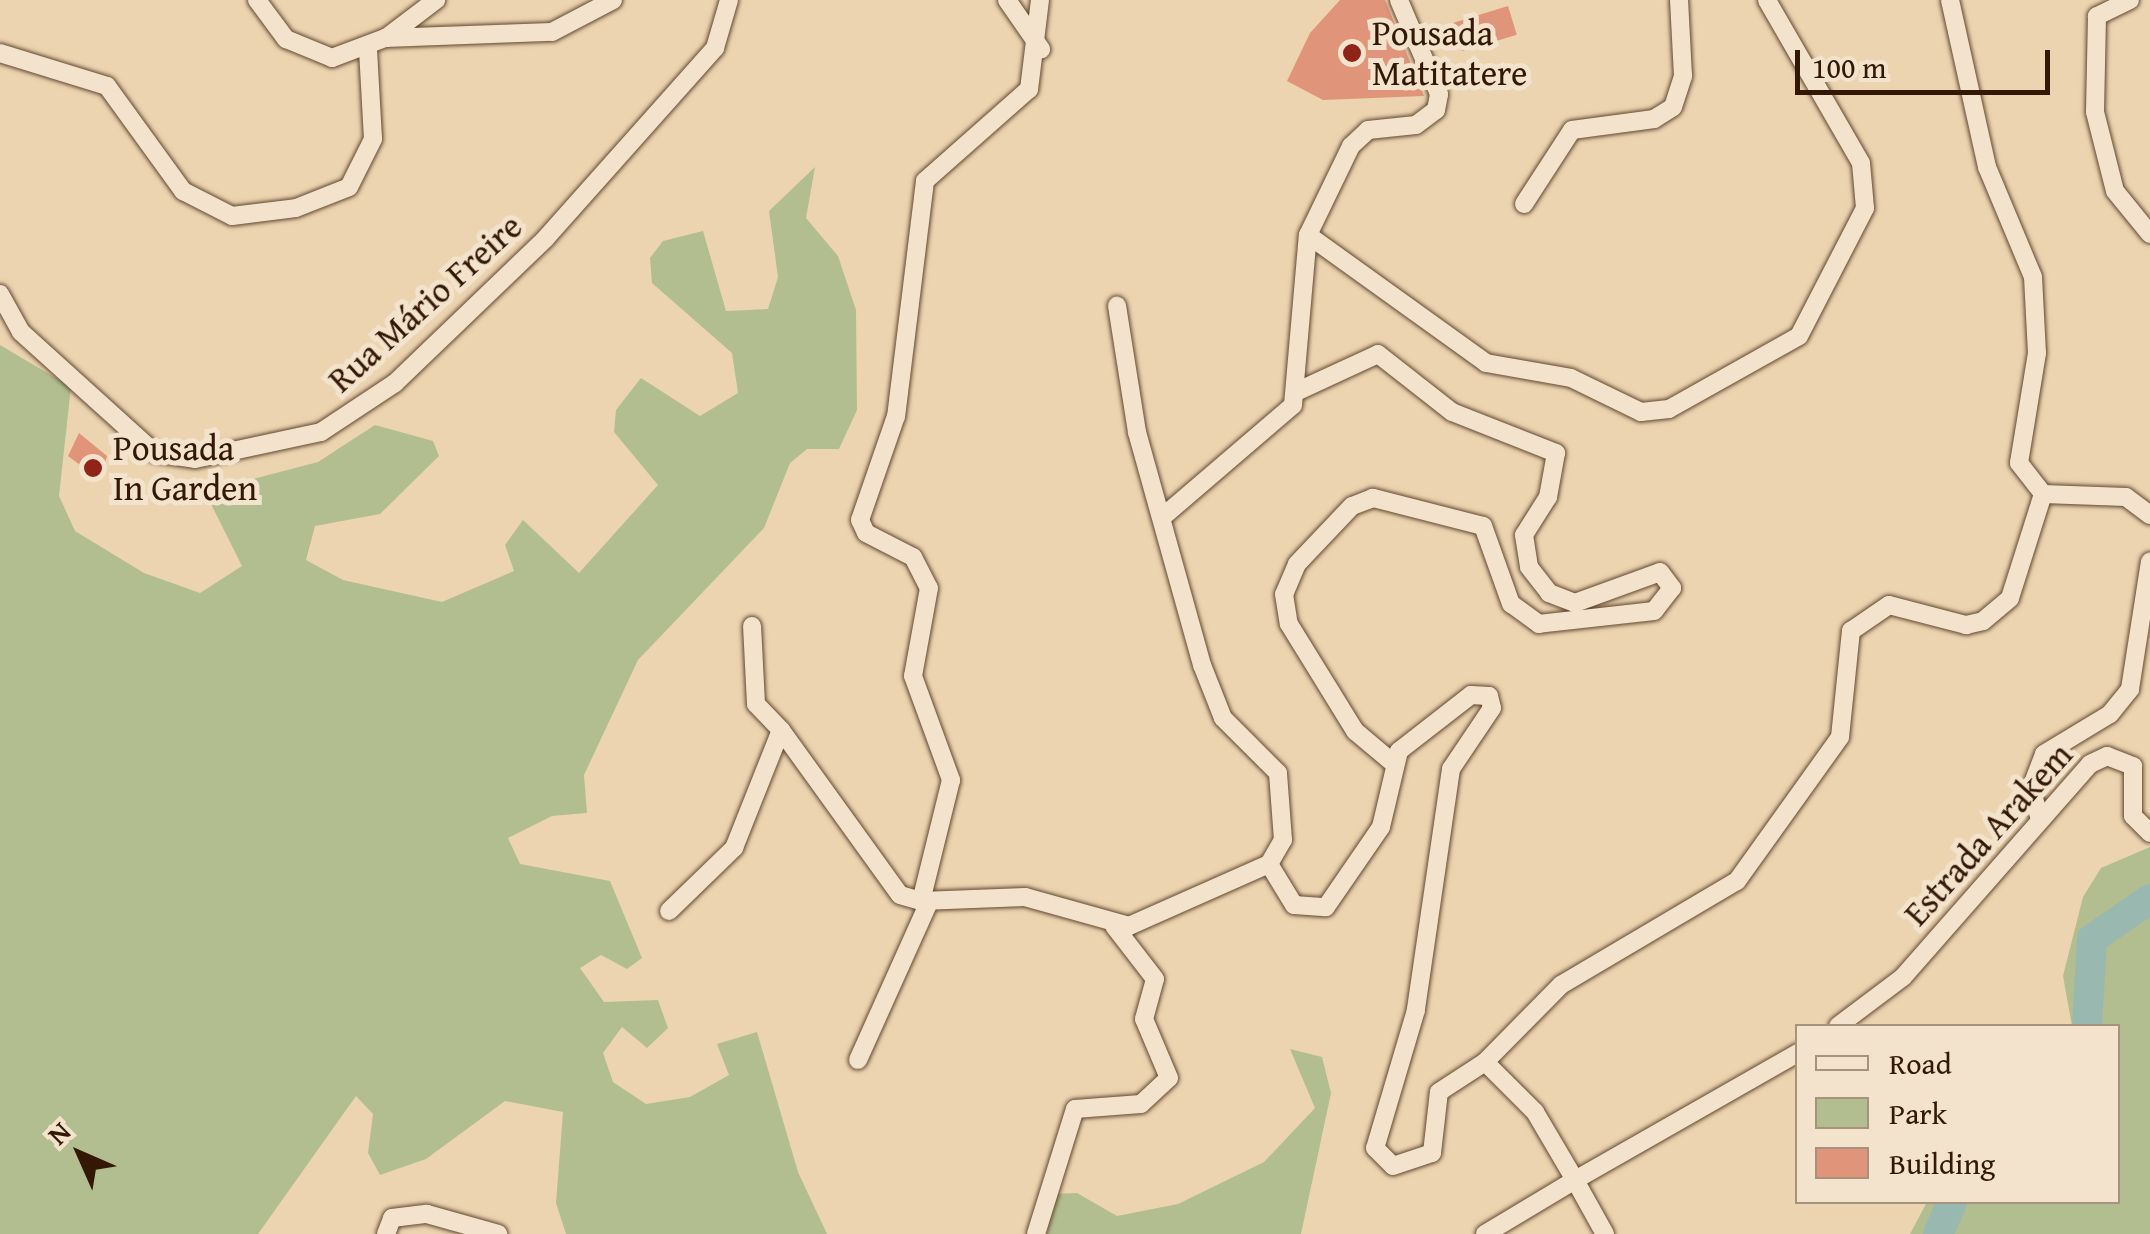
<!DOCTYPE html>
<meta charset="utf-8">
<style>
body{margin:0}
#map{position:relative;width:2150px;height:1234px;overflow:hidden;background:#ecd4b0;font-family:"Gentium Book Plus",serif}
div>[style]{position:absolute}
[style*='--x']{left:calc(var(--x)*1px);top:calc(var(--y)*1px);width:calc(var(--w)*1px);rotate:calc(var(--a)*1deg)}
.green>*{inset:0;background:#b2be90}
.river>*{height:30px;margin:-15px;padding:0 15px;transform-origin:15px;border-radius:15px;background:#99b8af}
.building>*{inset:0;background:#e0947a;transform-origin:0 0}
.roads{filter:drop-shadow(0 0 2px #624730) drop-shadow(0 0 2px #624730)}
.minor>*{height:18px;margin:-9px;padding:0 9px;transform-origin:9px;border-radius:9px;background:#f3e3cc}
.dots>*{width:28px;height:28px;translate:-50% -50%;box-sizing:border-box;border:5px solid #f3e3cc;border-radius:50%}
span{translate:-50% -50%;white-space:nowrap;text-align:center;line-height:1.15;-webkit-text-stroke:10px #f3e3cc;paint-order:stroke}
.poi-label{font-size:35px;color:#341806}
.left{translate:0 -50%;text-align:left}
.street-label{font-size:35px;color:#341806}
.legend{position:absolute;left:1795px;top:1024px;width:325px;height:180px;box-sizing:border-box;background:#f3e3cc;border:2px solid #a7927d;margin:0;padding:12px 18px;list-style:none;font-size:30px;color:#341806}
.legend li{display:flex;align-items:center;gap:20px;height:50px}
.legend b{width:50px;border:2px solid #a7927d}
.north{position:absolute;left:30px;top:1104px;width:100px;height:100px;-webkit-text-stroke:8px #f3e3cc;paint-order:stroke;rotate:315deg;font-size:28px;font-weight:700;line-height:40px;text-align:center;color:#341806}
.north::after{content:'';display:block;margin:auto;width:35px;height:45px;background:#341806;clip-path:polygon(50% 0,100% 100%,50% 72%,0 100%)}
.scale{position:absolute;left:1795px;top:50px;width:255px;height:45px;box-sizing:border-box;border:5px solid #341806;border-top:0;padding-left:12px;font-size:30px;line-height:35px;white-space:nowrap;color:#341806;-webkit-text-stroke:8px #f3e3cc;paint-order:stroke}
</style>
<div id="map">
<div class="green">
<i style="clip-path:polygon(815px 167px,806px 218px,838px 256px,856px 310px,857px 410px,839px 449px,807px 449px,790px 463px,764px 528px,638px 660px,584px 775px,587px 813px,552px 816px,508px 838px,520px 864px,610px 881px,642px 958px,627px 969px,601px 955px,580px 968px,604px 1002px,658px 1000px,668px 1028px,647px 1048px,622px 1027px,603px 1053px,613px 1082px,646px 1104px,690px 1097px,729px 1075px,717px 1044px,757px 1032px,798px 1172px,827px 1234px,566px 1234px,556px 1203px,563px 1112px,505px 1101px,426px 1159px,380px 1175px,368px 1153px,373px 1114px,356px 1096px,258px 1234px,0 1234px,0 345px,71px 387px,59px 496px,75px 531px,144px 573px,200px 593px,242px 566px,210px 502px,234px 484px,318px 462px,375px 425px,433px 441px,439px 456px,380px 514px,315px 526px,306px 560px,343px 580px,442px 602px,514px 571px,505px 545px,523px 520px,579px 573px,658px 485px,614px 432px,616px 410px,641px 378px,700px 416px,738px 393px,732px 353px,652px 283px,650px 258px,663px 241px,703px 231px,726px 311px,768px 309px,778px 277px,769px 211px)"></i>
<i style="clip-path:polygon(2150px 847px,2150px 1234px,1910px 1234px,1927px 1202px,2118px 1202px,2118px 1026px,2072px 1026px,2063px 976px,2083px 897px,2101px 868px)"></i>
<i style="clip-path:polygon(1290px 1049px,1322px 1057px,1331px 1093px,1301px 1234px,1047px 1234px,1055px 1194px,1077px 1193px,1117px 1216px,1178px 1204px,1264px 1162px,1315px 1108px)"></i>
</div>
<div class="river">
<i style="--x:2087;--y:1026;--w:87;--a:-86.7"></i>
<i style="--x:2092;--y:939;--w:70;--a:-34.6"></i>
<i style="--x:1938;--y:1234;--w:35;--a:-66"></i>
</div>
<div class="building">
<i style="clip-path:polygon(1340px 0,1385px 0,1424px 96px,1323px 100px,1287px 81px,1310px 33px)"></i>
<i style="left:1508px;top:6px;width:30px;height:57px;rotate:73deg"></i>
<i style="clip-path:polygon(79px 433px,107px 456px,100px 480px,68px 456px)"></i>
</div>
<div class="roads">
<div class="minor">
<i style="--x:257;--y:0;--w:49;--a:53.4"></i>
<i style="--x:286;--y:39;--w:50;--a:22.4"></i>
<i style="--x:332;--y:58;--w:57;--a:-20.7"></i>
<i style="--x:385;--y:38;--w:167;--a:-2.1"></i>
<i style="--x:552;--y:32;--w:69;--a:-27.7"></i>
<i style="--x:1007;--y:0;--w:60;--a:55.2"></i>
<i style="--x:1040;--y:0;--w:90;--a:97"></i>
<i style="--x:1029;--y:89;--w:139;--a:138.5"></i>
<i style="--x:925;--y:181;--w:237;--a:97"></i>
<i style="--x:896;--y:416;--w:110;--a:109.1"></i>
<i style="--x:860;--y:520;--w:14;--a:65"></i>
<i style="--x:866;--y:533;--w:53;--a:27.1"></i>
<i style="--x:913;--y:557;--w:35;--a:63"></i>
<i style="--x:929;--y:588;--w:89;--a:100.3"></i>
<i style="--x:913;--y:676;--w:111;--a:69.9"></i>
<i style="--x:951;--y:780;--w:125;--a:103.9"></i>
<i style="--x:921;--y:901;--w:104;--a:-2.2"></i>
<i style="--x:1025;--y:897;--w:108;--a:15.6"></i>
<i style="--x:1129;--y:926;--w:153;--a:-23.9"></i>
<i style="--x:1269;--y:864;--w:28;--a:-60"></i>
<i style="--x:1283;--y:840;--w:67;--a:-94.3"></i>
<i style="--x:1278;--y:773;--w:78;--a:-135"></i>
<i style="--x:1223;--y:718;--w:57;--a:-111.6"></i>
<i style="--x:1202;--y:665;--w:242;--a:-105.6"></i>
<i style="--x:1137;--y:432;--w:128;--a:-99"></i>
<i style="--x:1950;--y:0;--w:171;--a:77.5"></i>
<i style="--x:1987;--y:167;--w:119;--a:67.3"></i>
<i style="--x:2033;--y:277;--w:76;--a:87"></i>
<i style="--x:2037;--y:353;--w:111;--a:99.3"></i>
<i style="--x:2019;--y:463;--w:39;--a:52"></i>
<i style="--x:2043;--y:494;--w:83;--a:2.1"></i>
<i style="--x:2126;--y:497;--w:30;--a:37"></i>
<i style="--x:2130;--y:0;--w:37;--a:154"></i>
<i style="--x:2097;--y:16;--w:96;--a:91.2"></i>
<i style="--x:2095;--y:112;--w:81;--a:75.8"></i>
<i style="--x:2115;--y:191;--w:55;--a:50.9"></i>
<i style="--x:386;--y:38;--w:63;--a:-37.2"></i>
<i style="--x:0;--y:53;--w:112;--a:17.1"></i>
<i style="--x:107;--y:86;--w:130;--a:54.1"></i>
<i style="--x:183;--y:191;--w:55;--a:27"></i>
<i style="--x:232;--y:216;--w:64;--a:-7.1"></i>
<i style="--x:296;--y:208;--w:57;--a:-21.6"></i>
<i style="--x:349;--y:187;--w:54;--a:-63.4"></i>
<i style="--x:373;--y:139;--w:90;--a:-93.2"></i>
<i style="--x:1524;--y:204;--w:88;--a:-57"></i>
<i style="--x:1572;--y:130;--w:83;--a:-7.6"></i>
<i style="--x:1654;--y:119;--w:22;--a:-32"></i>
<i style="--x:1673;--y:107;--w:33;--a:-72"></i>
<i style="--x:1683;--y:76;--w:76;--a:-93"></i>
<i style="--x:1308;--y:235;--w:219;--a:35.7"></i>
<i style="--x:1486;--y:363;--w:86;--a:10"></i>
<i style="--x:1571;--y:378;--w:78;--a:25.9"></i>
<i style="--x:1641;--y:412;--w:28;--a:-6"></i>
<i style="--x:1669;--y:409;--w:149;--a:-29.3"></i>
<i style="--x:1799;--y:336;--w:144;--a:-62.7"></i>
<i style="--x:1865;--y:208;--w:45;--a:-95.1"></i>
<i style="--x:1861;--y:163;--w:188;--a:-120"></i>
<i style="--x:0;--y:294;--w:43;--a:61.1"></i>
<i style="--x:21;--y:332;--w:181;--a:42.1"></i>
<i style="--x:155;--y:453;--w:40;--a:8.5"></i>
<i style="--x:195;--y:459;--w:129;--a:-12.1"></i>
<i style="--x:321;--y:432;--w:89;--a:-33.5"></i>
<i style="--x:395;--y:383;--w:208;--a:-43.8"></i>
<i style="--x:545;--y:239;--w:256;--a:-48.3"></i>
<i style="--x:715;--y:48;--w:50;--a:-73.7"></i>
<i style="--x:1298;--y:391;--w:88;--a:-24.8"></i>
<i style="--x:1378;--y:354;--w:94;--a:38.1"></i>
<i style="--x:1452;--y:412;--w:112;--a:21.5"></i>
<i style="--x:1556;--y:453;--w:45;--a:100.3"></i>
<i style="--x:1548;--y:497;--w:45;--a:122.3"></i>
<i style="--x:1524;--y:535;--w:32;--a:81"></i>
<i style="--x:1529;--y:567;--w:33;--a:52"></i>
<i style="--x:1549;--y:593;--w:28;--a:21"></i>
<i style="--x:1575;--y:603;--w:90;--a:-20"></i>
<i style="--x:1660;--y:572;--w:20;--a:53"></i>
<i style="--x:1672;--y:588;--w:29;--a:128"></i>
<i style="--x:1654;--y:611;--w:116;--a:173.6"></i>
<i style="--x:1539;--y:624;--w:34;--a:-144"></i>
<i style="--x:1511;--y:604;--w:83;--a:-109.7"></i>
<i style="--x:1483;--y:526;--w:114;--a:-165.7"></i>
<i style="--x:1373;--y:498;--w:22;--a:159"></i>
<i style="--x:1352;--y:506;--w:80;--a:133.5"></i>
<i style="--x:1297;--y:564;--w:33;--a:113"></i>
<i style="--x:1284;--y:594;--w:30;--a:81"></i>
<i style="--x:1289;--y:624;--w:126;--a:58.3"></i>
<i style="--x:1355;--y:731;--w:50;--a:40.1"></i>
<i style="--x:1166;--y:514;--w:167;--a:-40.6"></i>
<i style="--x:1293;--y:405;--w:171;--a:-85"></i>
<i style="--x:1308;--y:235;--w:99;--a:-64.2"></i>
<i style="--x:1351;--y:146;--w:23;--a:-43"></i>
<i style="--x:1368;--y:130;--w:48;--a:-5.9"></i>
<i style="--x:1416;--y:125;--w:25;--a:-37"></i>
<i style="--x:1436;--y:110;--w:16;--a:-79"></i>
<i style="--x:1439;--y:94;--w:102;--a:-113.1"></i>
<i style="--x:781;--y:730;--w:203;--a:54.2"></i>
<i style="--x:900;--y:895;--w:22;--a:16"></i>
<i style="--x:2039;--y:816;--w:29;--a:-106"></i>
<i style="--x:2031;--y:788;--w:36;--a:-69"></i>
<i style="--x:2044;--y:754;--w:77;--a:-31.2"></i>
<i style="--x:2110;--y:714;--w:32;--a:-51"></i>
<i style="--x:2130;--y:689;--w:129;--a:-81.1"></i>
<i style="--x:1269;--y:864;--w:48;--a:58.6"></i>
<i style="--x:1294;--y:905;--w:32;--a:4"></i>
<i style="--x:1326;--y:907;--w:97;--a:-55.5"></i>
<i style="--x:1381;--y:827;--w:78;--a:-76.7"></i>
<i style="--x:1399;--y:751;--w:91;--a:-37.9"></i>
<i style="--x:1471;--y:695;--w:18;--a:3"></i>
<i style="--x:1489;--y:696;--w:12;--a:76"></i>
<i style="--x:1492;--y:708;--w:73;--a:123.9"></i>
<i style="--x:1451;--y:769;--w:244;--a:98.3"></i>
<i style="--x:1416;--y:1010;--w:144;--a:106.5"></i>
<i style="--x:1375;--y:1148;--w:25;--a:45"></i>
<i style="--x:1393;--y:1166;--w:41;--a:-18.4"></i>
<i style="--x:1432;--y:1153;--w:61;--a:-83.5"></i>
<i style="--x:1439;--y:1092;--w:55;--a:-33.1"></i>
<i style="--x:1485;--y:1062;--w:71;--a:45"></i>
<i style="--x:1535;--y:1112;--w:79;--a:59.5"></i>
<i style="--x:1575;--y:1180;--w:105;--a:149"></i>
<i style="--x:669;--y:911;--w:91;--a:-44.1"></i>
<i style="--x:734;--y:848;--w:127;--a:-68.3"></i>
<i style="--x:781;--y:730;--w:36;--a:-134"></i>
<i style="--x:756;--y:704;--w:78;--a:-92.9"></i>
<i style="--x:1838;--y:1026;--w:81;--a:-37"></i>
<i style="--x:1903;--y:977;--w:283;--a:-48.7"></i>
<i style="--x:2090;--y:764;--w:19;--a:-25"></i>
<i style="--x:2107;--y:756;--w:28;--a:21"></i>
<i style="--x:2133;--y:766;--w:50;--a:90"></i>
<i style="--x:2133;--y:816;--w:24;--a:45"></i>
<i style="--x:858;--y:1060;--w:173;--a:-65.8"></i>
<i style="--x:1485;--y:1062;--w:108;--a:-45.4"></i>
<i style="--x:1561;--y:985;--w:204;--a:-30.6"></i>
<i style="--x:1737;--y:881;--w:177;--a:-54.4"></i>
<i style="--x:1840;--y:737;--w:107;--a:-84.1"></i>
<i style="--x:1851;--y:631;--w:46;--a:-34.4"></i>
<i style="--x:1889;--y:605;--w:80;--a:14.6"></i>
<i style="--x:1966;--y:625;--w:17;--a:-13"></i>
<i style="--x:1983;--y:621;--w:35;--a:-40"></i>
<i style="--x:2010;--y:598;--w:109;--a:-72.4"></i>
<i style="--x:386;--y:1234;--w:17;--a:-69"></i>
<i style="--x:392;--y:1218;--w:35;--a:-7"></i>
<i style="--x:427;--y:1214;--w:74;--a:15.7"></i>
<i style="--x:1036;--y:1234;--w:131;--a:-72.7"></i>
<i style="--x:1075;--y:1109;--w:66;--a:-4.3"></i>
<i style="--x:1141;--y:1104;--w:38;--a:-43"></i>
<i style="--x:1169;--y:1078;--w:64;--a:-113"></i>
<i style="--x:1144;--y:1019;--w:41;--a:-74.6"></i>
<i style="--x:1155;--y:979;--w:67;--a:-127.7"></i>
<i style="--x:1605;--y:1234;--w:62;--a:-119.1"></i>
<i style="--x:1575;--y:1180;--w:257;--a:-29.7"></i>
</div>
</div>
<div class="dots">
<i style="left:1352px;top:53px;background:#8f2418"></i>
<i style="left:93px;top:468px;background:#8f2418"></i>
</div>
<div class="poi-label">
<span class="left" style="left:1372px;top:53px">Pousada<br>Matitatere</span>
<span class="left" style="left:113px;top:468px">Pousada<br>In Garden</span>
</div>
<div class="street-label">
<span style="left:425px;top:303px;rotate:-42deg">Rua Mário Freire</span>
<span style="left:1988px;top:834px;rotate:-48deg">Estrada Arakem</span>
</div>
<ul class="legend">
<li><b style="height:12px;background:#f3e3cc"></b>Road</li>
<li><b style="height:28px;background:#b2be90"></b>Park</li>
<li><b style="height:28px;background:#e0947a"></b>Building</li>
</ul>
<div class="north">N</div>
<div class="scale">100 m</div>
</div>
